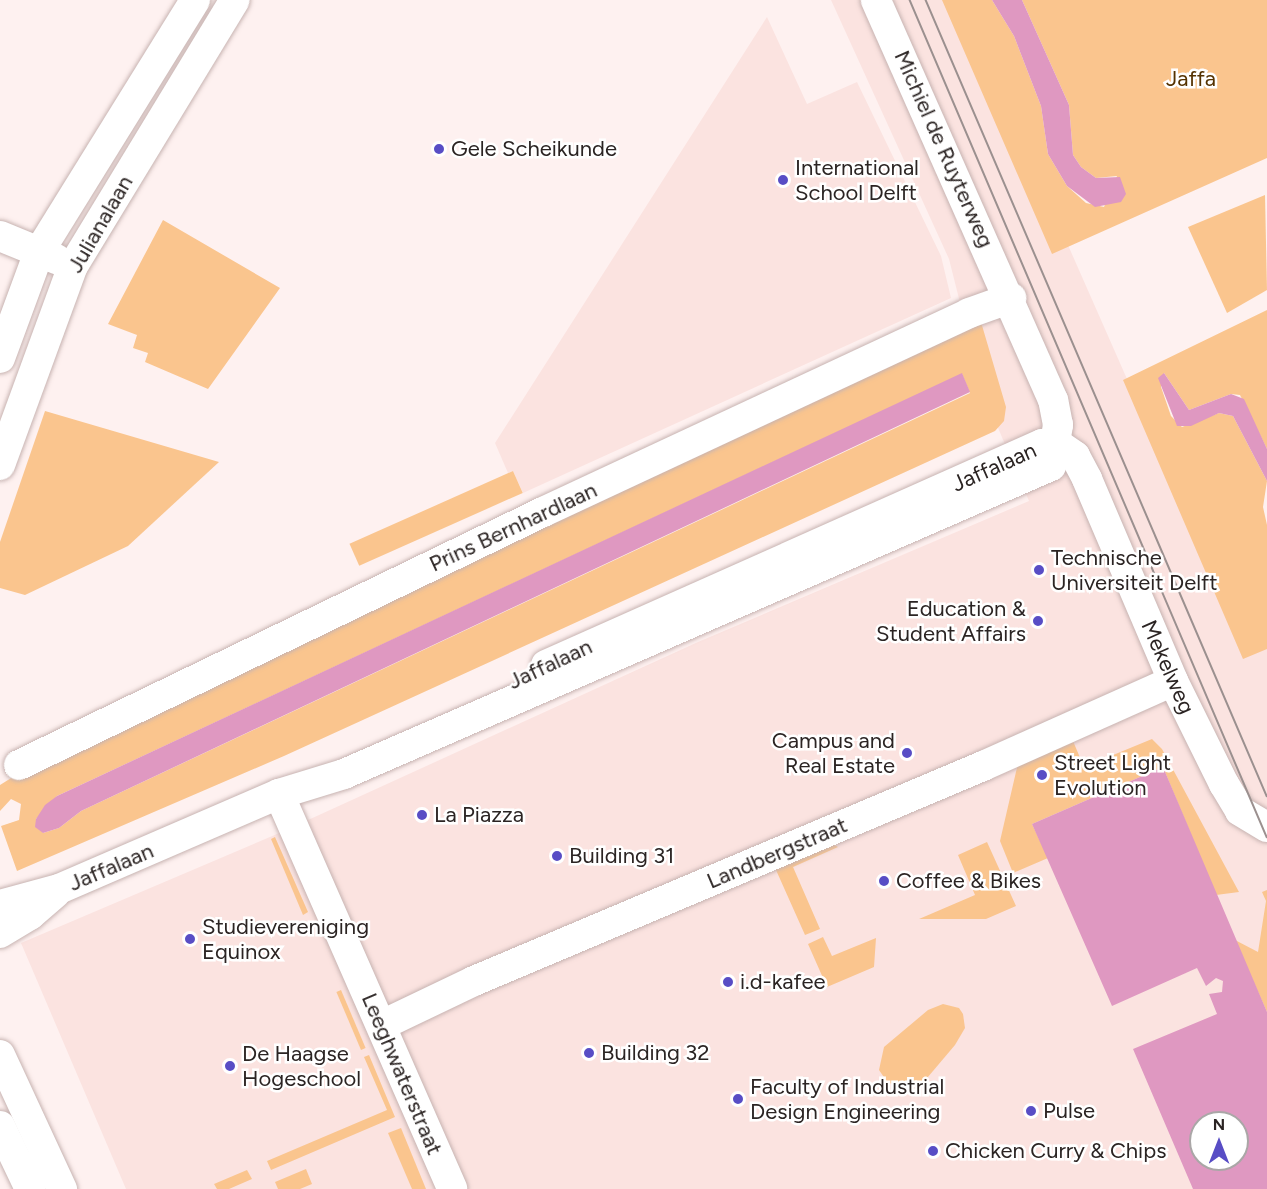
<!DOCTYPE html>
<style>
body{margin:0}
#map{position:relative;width:1267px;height:1189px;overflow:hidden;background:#fef1f0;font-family:Figtree,sans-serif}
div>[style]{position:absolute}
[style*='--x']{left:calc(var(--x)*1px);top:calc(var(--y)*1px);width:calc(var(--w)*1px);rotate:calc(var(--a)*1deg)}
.built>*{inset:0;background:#fbe3e0}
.green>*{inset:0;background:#fac58e;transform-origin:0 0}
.water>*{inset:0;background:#df98c1}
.roads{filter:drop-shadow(0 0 2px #c7b3b1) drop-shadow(0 0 2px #c7b3b1)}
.minor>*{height:30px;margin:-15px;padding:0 15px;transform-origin:15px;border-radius:15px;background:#fff}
.tram>*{height:1.5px;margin:-0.75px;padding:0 0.75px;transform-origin:0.75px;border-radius:0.75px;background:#9b908f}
.dots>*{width:16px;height:16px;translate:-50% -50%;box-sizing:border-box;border:3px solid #fff;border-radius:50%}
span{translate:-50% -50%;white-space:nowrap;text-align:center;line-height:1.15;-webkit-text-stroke:5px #fff;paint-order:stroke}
.park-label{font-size:22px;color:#553200}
.poi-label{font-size:22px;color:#2b2423}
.left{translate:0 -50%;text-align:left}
.right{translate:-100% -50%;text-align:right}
.street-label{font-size:22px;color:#2b2423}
.north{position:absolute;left:1189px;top:1111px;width:60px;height:60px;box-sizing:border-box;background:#fff;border:2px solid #aaa7a7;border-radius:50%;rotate:0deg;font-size:16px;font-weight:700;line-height:24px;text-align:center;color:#2b2423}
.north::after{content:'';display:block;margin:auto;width:21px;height:27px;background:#584dc5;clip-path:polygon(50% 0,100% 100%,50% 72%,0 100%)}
</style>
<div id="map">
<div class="built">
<i style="clip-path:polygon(evenodd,831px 0,951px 0,1064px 236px,1246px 649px,1267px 640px,1267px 1189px,126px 1189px,21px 943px,284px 831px,698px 642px,1029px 501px,982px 390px,949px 259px,831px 0,1201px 1123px,1237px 1123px,1237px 1159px,1201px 1159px,1201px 1123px)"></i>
<i style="clip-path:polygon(767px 17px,807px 104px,857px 82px,941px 256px,951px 298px,523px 493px,513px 471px,508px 473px,495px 443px)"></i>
</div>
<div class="green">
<i style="clip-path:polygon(942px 0,992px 0,1014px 36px,1041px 106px,1048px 154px,1067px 186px,1086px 203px,1104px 207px,1117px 176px,1096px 178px,1081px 167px,1073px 155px,1069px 105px,1022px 0,1267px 0,1267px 158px,1052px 254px)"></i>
<i style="clip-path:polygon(1265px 195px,1267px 290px,1227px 313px,1188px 227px)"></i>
<i style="clip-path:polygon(163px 220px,280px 288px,208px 389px,145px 362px,148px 353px,133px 348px,137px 335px,108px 324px)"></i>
<i style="clip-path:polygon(1267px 310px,1267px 449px,1240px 395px,1231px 394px,1189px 410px,1164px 373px,1161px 387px,1171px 416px,1182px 427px,1219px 413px,1233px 416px,1267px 481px,1263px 507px,1267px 525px,1267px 649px,1243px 659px,1123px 380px)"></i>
<i style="clip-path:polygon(evenodd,981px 322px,1006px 407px,1004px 421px,995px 431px,284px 756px,17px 871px,1px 826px,19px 820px,21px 804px,11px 799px,0 811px,0 785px,16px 775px,981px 322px,962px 374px,970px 393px,81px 811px,59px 828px,43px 833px,36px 819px,57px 796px,962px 374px)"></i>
<i style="clip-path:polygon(45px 411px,219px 462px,128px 546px,25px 595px,0 588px,0 542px)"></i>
<i style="left:513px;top:471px;width:24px;height:179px;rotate:66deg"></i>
<i style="clip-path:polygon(1070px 734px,1084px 767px,1152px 739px,1162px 749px,1239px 892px,1216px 895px,1163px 767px,1032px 824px,1048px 858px,1013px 873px,1000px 841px,1019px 759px)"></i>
<i style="clip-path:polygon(275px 837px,308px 912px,303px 915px,271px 839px)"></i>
<i style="clip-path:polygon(826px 840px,838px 847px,793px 867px,820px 929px,805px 935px,776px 870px,777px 864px)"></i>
<i style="clip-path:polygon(987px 842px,1016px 906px,986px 919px,919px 919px,975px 895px,958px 855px)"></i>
<i style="clip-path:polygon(1267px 890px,1267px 1012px,1235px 940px,1258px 952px,1266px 901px,1262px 892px)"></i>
<i style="clip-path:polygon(823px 937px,832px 956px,876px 938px,874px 967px,827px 987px,808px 944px)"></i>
<i style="left:341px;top:990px;width:63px;height:5px;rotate:67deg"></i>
<i style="clip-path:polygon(943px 1004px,959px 1008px,963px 1014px,965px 1028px,955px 1045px,922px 1084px,911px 1087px,888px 1083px,879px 1070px,884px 1047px,928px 1010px)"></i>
<i style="clip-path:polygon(369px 1055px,395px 1117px,271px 1170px,267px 1161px,387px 1110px,364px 1057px)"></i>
<i style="clip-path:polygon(401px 1128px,426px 1189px,412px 1189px,388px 1133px)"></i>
<i style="clip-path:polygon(306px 1169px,312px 1184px,300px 1189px,278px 1189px,275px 1182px)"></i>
<i style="clip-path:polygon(247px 1170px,252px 1179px,229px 1189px,217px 1189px,214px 1184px)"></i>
</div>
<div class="water">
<i style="clip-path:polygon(992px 0,1022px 0,1069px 105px,1073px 155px,1081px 167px,1096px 178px,1120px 177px,1126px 194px,1121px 202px,1095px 207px,1067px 186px,1048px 154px,1041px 106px,1014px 36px)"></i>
<i style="clip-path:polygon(962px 373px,970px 392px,81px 811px,59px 828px,43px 833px,35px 827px,36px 819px,45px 805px,57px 796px)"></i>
<i style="clip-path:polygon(1164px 373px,1189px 410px,1231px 394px,1244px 399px,1267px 449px,1267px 481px,1233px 416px,1219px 413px,1191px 426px,1177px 426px,1158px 378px)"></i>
<i style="clip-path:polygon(evenodd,1163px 767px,1267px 1012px,1267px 1189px,1193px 1189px,1133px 1049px,1217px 1014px,1209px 994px,1222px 992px,1223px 981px,1216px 978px,1206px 986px,1197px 968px,1112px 1006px,1032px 824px,1163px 767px,1201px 1123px,1237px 1123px,1237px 1159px,1201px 1159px,1201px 1123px)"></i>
</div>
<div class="roads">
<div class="minor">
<i style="--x:0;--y:236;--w:61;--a:22.3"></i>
<i style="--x:0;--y:358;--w:113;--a:-69.8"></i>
<i style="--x:39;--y:252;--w:296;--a:-58.2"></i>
<i style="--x:0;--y:465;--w:212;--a:-69.9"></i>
<i style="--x:73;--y:266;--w:311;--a:-58.7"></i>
<i style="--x:546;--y:665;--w:543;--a:-24.02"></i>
<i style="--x:1042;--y:444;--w:14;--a:-4"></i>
<i style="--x:1056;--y:443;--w:23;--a:34"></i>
<i style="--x:1075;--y:456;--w:26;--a:62"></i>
<i style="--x:1087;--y:479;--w:220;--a:66.9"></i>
<i style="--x:1173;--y:681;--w:115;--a:63.7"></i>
<i style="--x:1224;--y:784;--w:31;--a:59"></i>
<i style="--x:1240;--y:811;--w:31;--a:31"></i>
<i style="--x:19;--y:765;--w:582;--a:-25.77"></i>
<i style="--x:543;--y:512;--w:470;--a:-25"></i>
<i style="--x:969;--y:313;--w:45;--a:-19.7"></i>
<i style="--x:279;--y:794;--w:431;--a:66.3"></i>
<i style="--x:0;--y:905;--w:61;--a:-15.2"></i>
<i style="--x:59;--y:889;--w:240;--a:-23.4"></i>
<i style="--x:279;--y:794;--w:68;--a:-17.1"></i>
<i style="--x:344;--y:774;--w:771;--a:-23.54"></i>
<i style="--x:1051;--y:466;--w:42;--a:-80.3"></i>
<i style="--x:1058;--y:425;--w:25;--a:-101"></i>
<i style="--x:1053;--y:400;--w:437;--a:-113.9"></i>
<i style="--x:0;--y:933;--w:35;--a:-31"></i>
<i style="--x:30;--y:915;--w:33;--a:-41"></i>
<i style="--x:382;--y:1025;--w:102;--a:-25.6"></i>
<i style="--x:474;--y:981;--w:553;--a:-22.9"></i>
<i style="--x:983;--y:766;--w:208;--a:-24.1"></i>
<i style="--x:0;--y:1055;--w:148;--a:65.2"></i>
<i style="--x:0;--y:1126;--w:70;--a:64.5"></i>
</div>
</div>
<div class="tram">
<i style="--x:910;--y:0;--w:910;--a:66.9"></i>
<i style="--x:926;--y:0;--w:866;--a:66.81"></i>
</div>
<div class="dots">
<i style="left:439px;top:149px;background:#584dc5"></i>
<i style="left:783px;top:180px;background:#584dc5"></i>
<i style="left:1039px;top:570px;background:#584dc5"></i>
<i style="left:1038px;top:621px;background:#584dc5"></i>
<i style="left:907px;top:753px;background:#584dc5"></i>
<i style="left:1042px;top:775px;background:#584dc5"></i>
<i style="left:422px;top:815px;background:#584dc5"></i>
<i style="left:557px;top:856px;background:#584dc5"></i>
<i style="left:884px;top:881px;background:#584dc5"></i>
<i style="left:190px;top:939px;background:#584dc5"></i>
<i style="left:728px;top:982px;background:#584dc5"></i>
<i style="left:589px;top:1053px;background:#584dc5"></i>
<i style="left:230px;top:1066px;background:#584dc5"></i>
<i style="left:738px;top:1099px;background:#584dc5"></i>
<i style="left:1031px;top:1111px;background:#584dc5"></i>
<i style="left:933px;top:1151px;background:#584dc5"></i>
</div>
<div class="park-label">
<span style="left:1191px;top:79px">Jaffa</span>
</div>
<div class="poi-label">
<span class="left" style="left:451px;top:149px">Gele Scheikunde</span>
<span class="left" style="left:795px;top:180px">International<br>School Delft</span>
<span class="left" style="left:1051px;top:570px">Technische<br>Universiteit Delft</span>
<span class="right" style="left:1026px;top:621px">Education &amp;<br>Student Affairs</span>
<span class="right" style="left:895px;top:753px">Campus and<br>Real Estate</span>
<span class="left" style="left:1054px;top:775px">Street Light<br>Evolution</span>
<span class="left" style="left:434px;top:815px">La Piazza</span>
<span class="left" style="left:569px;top:856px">Building 31</span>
<span class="left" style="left:896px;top:881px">Coffee &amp; Bikes</span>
<span class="left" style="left:202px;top:939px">Studievereniging<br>Equinox</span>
<span class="left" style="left:740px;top:982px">i.d-kafee</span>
<span class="left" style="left:242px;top:1066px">De Haagse<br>Hogeschool</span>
<span class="left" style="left:601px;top:1053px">Building 32</span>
<span class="left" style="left:750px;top:1099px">Faculty of Industrial<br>Design Engineering</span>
<span class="left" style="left:1043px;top:1111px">Pulse</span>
<span class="left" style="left:945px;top:1151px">Chicken Curry &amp; Chips</span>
</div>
<div class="street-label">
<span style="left:944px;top:149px;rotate:66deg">Michiel de Ruyterweg</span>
<span style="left:100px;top:224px;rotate:-60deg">Julianalaan</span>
<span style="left:994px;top:467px;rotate:-24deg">Jaffalaan</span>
<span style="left:513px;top:527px;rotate:-25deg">Prins Bernhardlaan</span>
<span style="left:550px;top:664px;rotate:-25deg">Jaffalaan</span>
<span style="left:1168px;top:667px;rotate:66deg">Mekelweg</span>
<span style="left:777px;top:853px;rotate:-23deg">Landbergstraat</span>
<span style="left:111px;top:867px;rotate:-23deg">Jaffalaan</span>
<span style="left:402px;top:1074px;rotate:67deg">Leeghwaterstraat</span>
</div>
<div class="north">N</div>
</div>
